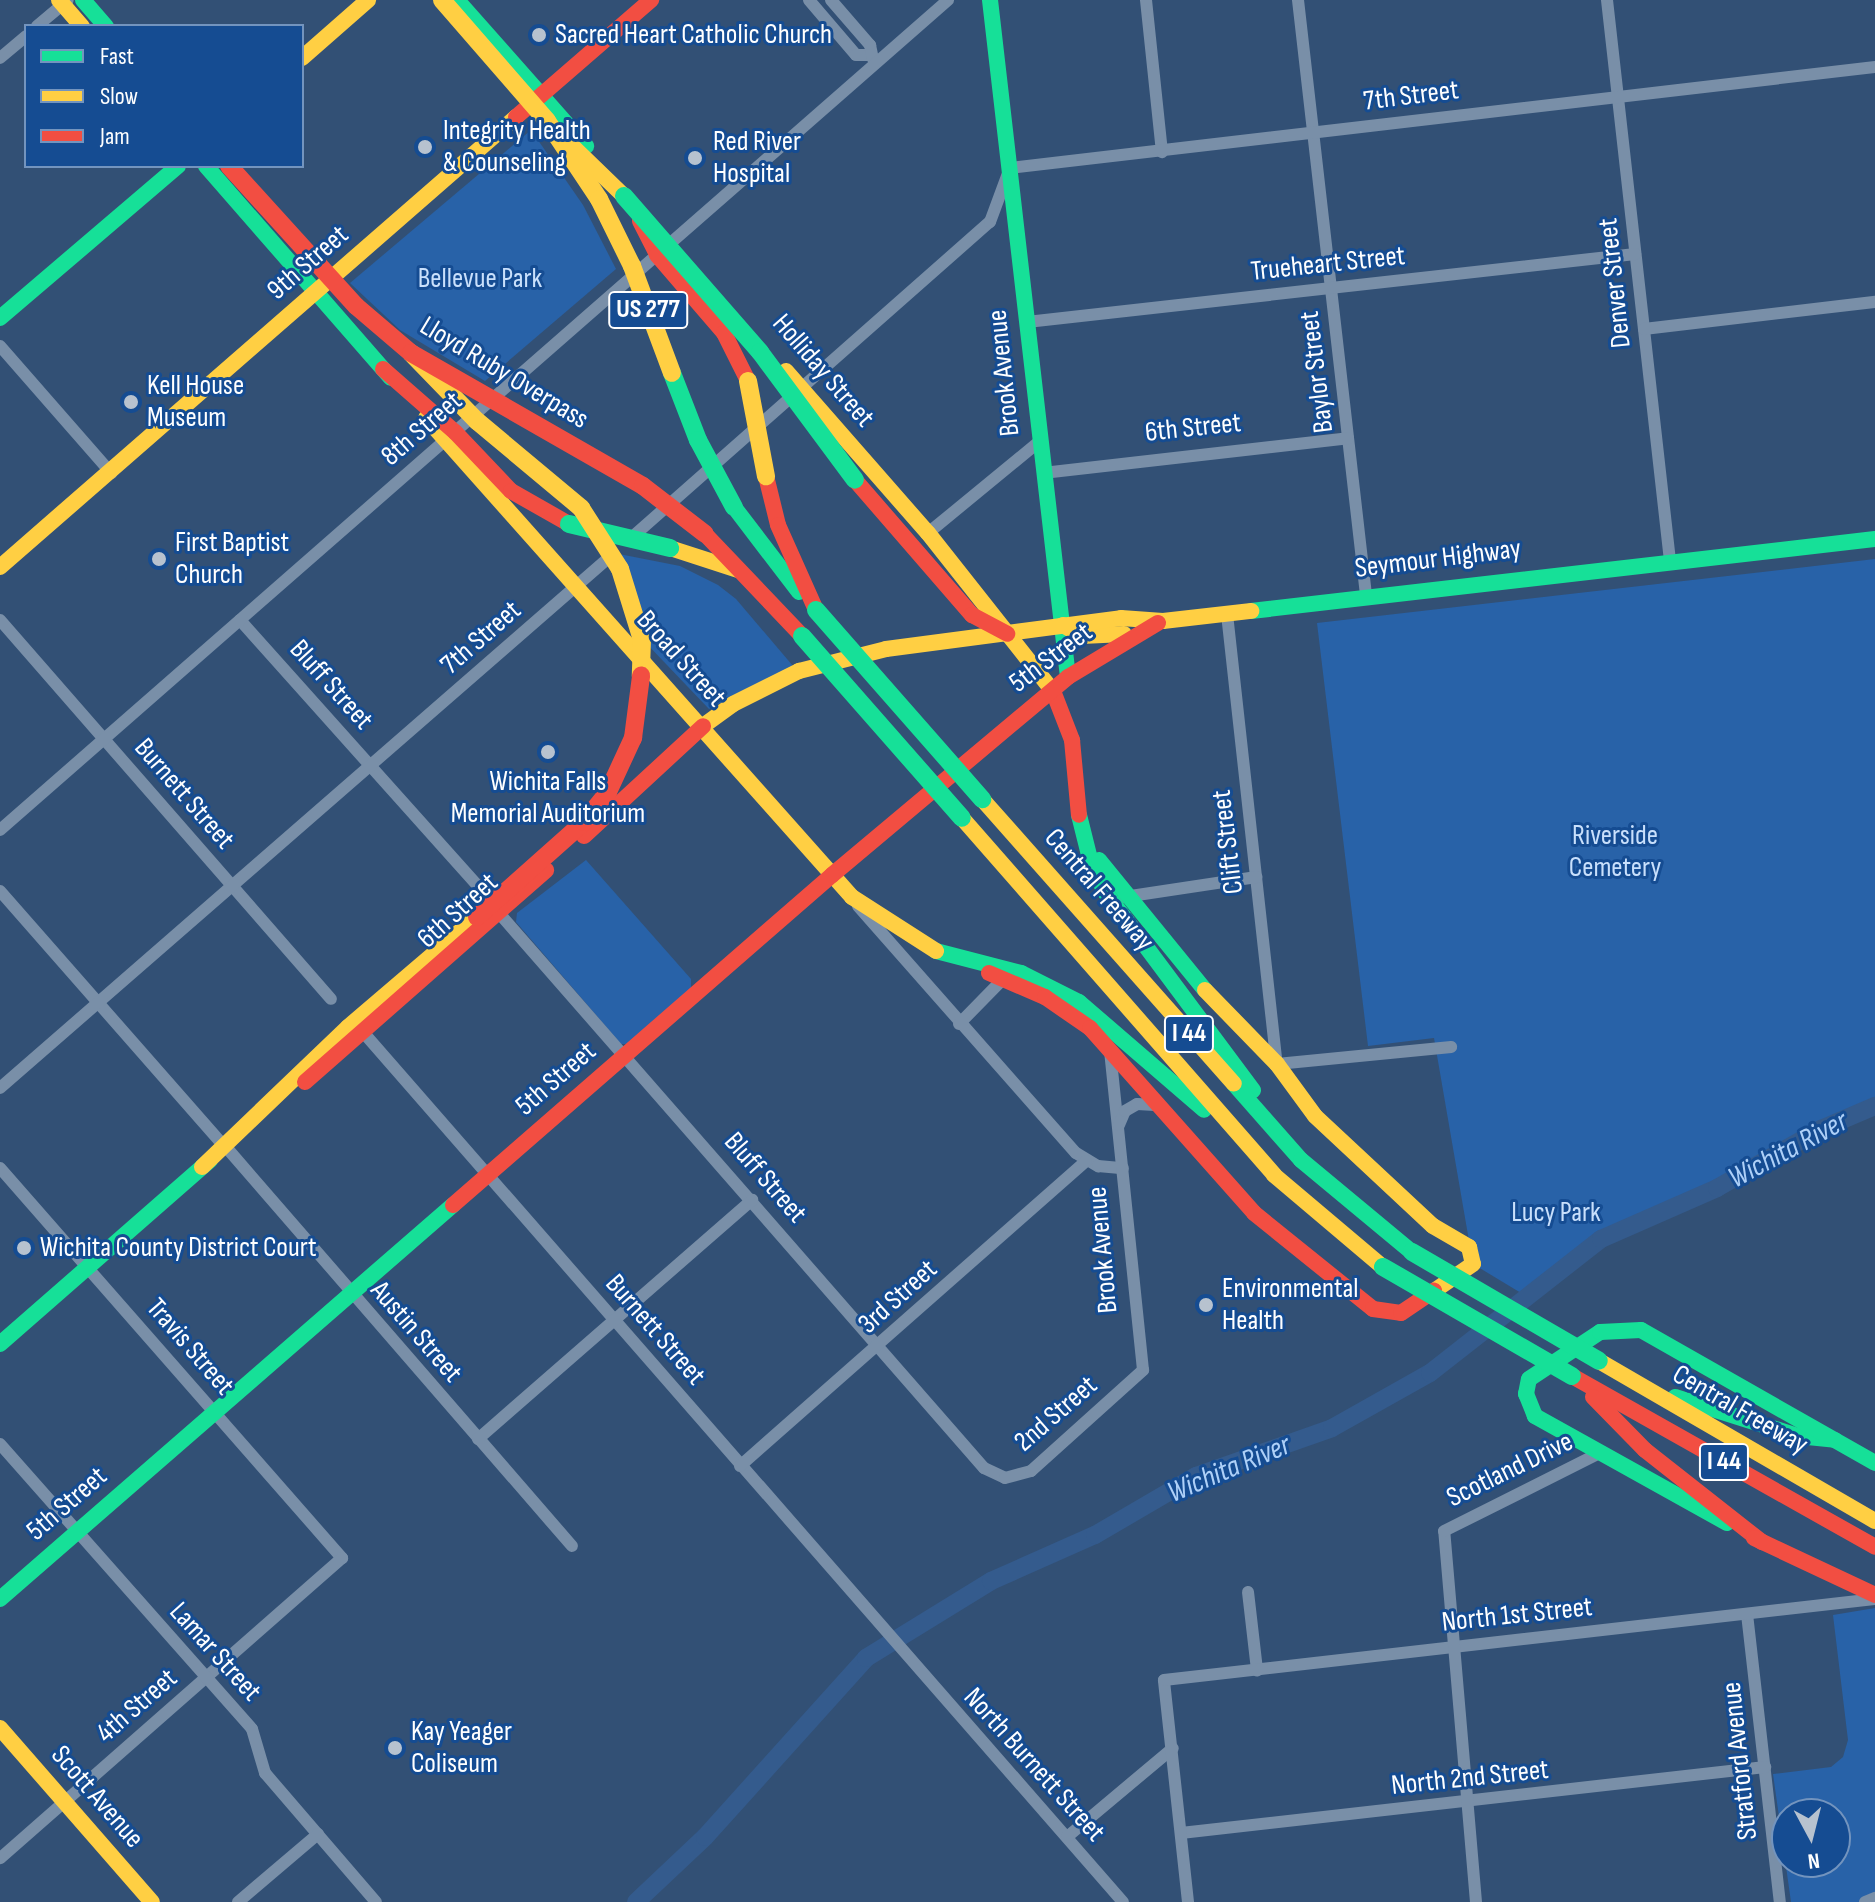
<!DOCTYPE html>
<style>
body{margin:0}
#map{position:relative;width:1875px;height:1902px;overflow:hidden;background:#325075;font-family:"Sofia Sans Condensed",sans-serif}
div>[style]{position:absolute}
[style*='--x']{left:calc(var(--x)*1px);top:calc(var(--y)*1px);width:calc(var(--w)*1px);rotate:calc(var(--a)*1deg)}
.green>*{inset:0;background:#2862a8}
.river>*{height:18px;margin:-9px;padding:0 9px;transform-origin:9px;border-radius:9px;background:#345b8d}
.street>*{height:12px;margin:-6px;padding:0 6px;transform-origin:6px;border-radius:6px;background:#798fa8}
.fast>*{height:16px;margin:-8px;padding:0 8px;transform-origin:8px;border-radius:8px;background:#16e098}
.slow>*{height:16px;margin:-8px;padding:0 8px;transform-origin:8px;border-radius:8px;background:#ffcf43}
.jam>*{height:16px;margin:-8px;padding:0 8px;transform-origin:8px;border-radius:8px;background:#f24e42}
.fast-bridge>*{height:18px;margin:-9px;padding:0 9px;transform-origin:9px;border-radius:9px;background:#16e098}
.slow-bridge>*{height:18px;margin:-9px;padding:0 9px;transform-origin:9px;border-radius:9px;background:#ffcf43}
.jam-bridge>*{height:18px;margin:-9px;padding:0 9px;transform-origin:9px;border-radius:9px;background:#f24e42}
.dots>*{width:22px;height:22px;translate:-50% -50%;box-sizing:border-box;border:4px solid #154c92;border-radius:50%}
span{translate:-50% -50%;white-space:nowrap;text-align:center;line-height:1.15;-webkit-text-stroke:6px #154c92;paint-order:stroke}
.shield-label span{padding:2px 6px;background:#154c92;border:2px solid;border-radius:6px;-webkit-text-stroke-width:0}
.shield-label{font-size:26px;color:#fff;font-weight:700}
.poi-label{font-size:28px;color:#fff}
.left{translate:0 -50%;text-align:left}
.street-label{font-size:28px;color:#fff}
.park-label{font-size:28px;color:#c9e0fc}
.water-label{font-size:30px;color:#aed0f8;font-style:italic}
.legend{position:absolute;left:24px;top:24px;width:280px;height:144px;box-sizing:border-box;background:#154c92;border:2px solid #7394be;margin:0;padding:10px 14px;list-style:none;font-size:24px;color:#fff}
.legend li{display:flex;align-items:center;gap:16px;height:40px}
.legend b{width:40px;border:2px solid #7394be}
.north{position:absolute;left:1771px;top:1798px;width:80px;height:80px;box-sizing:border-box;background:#154c92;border:2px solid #7394be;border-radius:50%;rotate:173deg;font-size:22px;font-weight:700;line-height:32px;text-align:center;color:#fff}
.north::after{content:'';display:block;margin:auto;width:28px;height:36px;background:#b7c2cf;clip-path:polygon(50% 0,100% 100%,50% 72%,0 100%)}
</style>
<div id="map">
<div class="green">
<i style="clip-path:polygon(531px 130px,583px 205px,616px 269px,485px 381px,400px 330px,350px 283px)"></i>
<i style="clip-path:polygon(619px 554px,680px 566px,718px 585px,736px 599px,793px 666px,709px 709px,645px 642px)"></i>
<i style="clip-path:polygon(1875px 559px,1875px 1106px,1821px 1129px,1717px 1188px,1601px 1239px,1526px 1296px,1473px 1264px,1434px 1038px,1368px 1046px,1317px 623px)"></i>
<i style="clip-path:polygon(586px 860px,691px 979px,691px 988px,627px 1044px,621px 1044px,516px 922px,517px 913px)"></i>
<i style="clip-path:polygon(evenodd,1875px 1608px,1875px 1902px,1791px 1902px,1773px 1774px,1831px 1767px,1843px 1757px,1848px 1740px,1833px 1615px,1875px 1608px,1787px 1814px,1835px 1814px,1835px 1862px,1787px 1862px,1787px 1814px)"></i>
</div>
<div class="river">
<i style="--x:636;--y:1902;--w:95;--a:-43.3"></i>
<i style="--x:705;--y:1837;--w:241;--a:-48"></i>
<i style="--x:866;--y:1658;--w:147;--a:-31.6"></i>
<i style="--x:991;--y:1581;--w:114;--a:-23.9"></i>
<i style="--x:1095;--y:1535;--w:117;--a:-30.3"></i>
<i style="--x:1196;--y:1476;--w:144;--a:-19.4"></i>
<i style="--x:1332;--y:1428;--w:112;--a:-29.3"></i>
<i style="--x:1430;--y:1373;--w:217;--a:-38.1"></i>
<i style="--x:1601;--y:1239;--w:127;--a:-23.7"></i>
<i style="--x:1717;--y:1188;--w:120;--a:-29.6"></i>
<i style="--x:1821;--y:1129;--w:59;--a:-23.1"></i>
</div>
<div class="street">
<i style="--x:809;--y:0;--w:72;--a:49.5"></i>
<i style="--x:856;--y:55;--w:14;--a:0"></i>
<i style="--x:831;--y:0;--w:60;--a:49.1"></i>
<i style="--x:870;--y:45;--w:14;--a:78"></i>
<i style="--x:1146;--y:0;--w:153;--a:84"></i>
<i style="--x:1298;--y:0;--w:599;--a:83.48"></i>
<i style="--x:1607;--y:0;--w:565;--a:83.59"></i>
<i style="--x:37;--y:26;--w:40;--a:-40"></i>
<i style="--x:0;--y:58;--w:34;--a:-40"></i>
<i style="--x:1027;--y:322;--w:612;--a:-6.38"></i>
<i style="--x:1644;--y:329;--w:233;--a:-6.7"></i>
<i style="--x:0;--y:346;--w:169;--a:48.8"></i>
<i style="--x:1043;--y:473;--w:307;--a:-6.5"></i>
<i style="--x:928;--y:533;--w:145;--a:-39.4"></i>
<i style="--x:630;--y:539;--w:480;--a:-41.4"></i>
<i style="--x:990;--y:222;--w:58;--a:-69.7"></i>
<i style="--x:1010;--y:168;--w:871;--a:-6.66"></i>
<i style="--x:1227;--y:614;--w:453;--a:83.7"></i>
<i style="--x:1277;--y:1064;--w:175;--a:-5.6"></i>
<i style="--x:0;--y:620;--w:503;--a:48.87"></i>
<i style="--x:240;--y:620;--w:363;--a:48.2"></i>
<i style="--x:0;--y:830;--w:1260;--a:-41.2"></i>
<i style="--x:0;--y:891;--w:339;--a:48.7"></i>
<i style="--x:1124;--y:897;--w:134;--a:-8.6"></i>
<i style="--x:858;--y:906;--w:329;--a:48.6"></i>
<i style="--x:1076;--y:1153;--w:26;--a:31"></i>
<i style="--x:1098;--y:1166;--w:25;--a:5"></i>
<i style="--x:499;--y:913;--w:737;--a:48.85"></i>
<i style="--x:984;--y:1468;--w:23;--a:25"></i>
<i style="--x:1005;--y:1478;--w:27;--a:-15"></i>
<i style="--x:1031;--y:1471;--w:151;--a:-42"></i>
<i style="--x:1143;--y:1370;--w:322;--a:-95.9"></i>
<i style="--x:959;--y:1024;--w:63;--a:-45.6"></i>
<i style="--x:363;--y:1032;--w:1155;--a:48.86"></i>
<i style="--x:0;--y:1088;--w:813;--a:-41.06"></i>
<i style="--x:1119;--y:1125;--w:15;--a:-67"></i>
<i style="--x:1125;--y:1111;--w:14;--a:-30"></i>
<i style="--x:1137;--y:1104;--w:22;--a:3"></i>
<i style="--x:226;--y:1147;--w:528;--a:49.07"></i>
<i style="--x:0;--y:1168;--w:519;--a:48.75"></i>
<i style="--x:342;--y:1558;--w:455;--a:138.7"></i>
<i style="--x:478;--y:1439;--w:364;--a:-41.1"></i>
<i style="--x:0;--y:1444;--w:380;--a:48.5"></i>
<i style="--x:252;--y:1729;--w:46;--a:73.5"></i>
<i style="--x:265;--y:1773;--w:170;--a:49.3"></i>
<i style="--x:740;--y:1466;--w:461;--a:-41.4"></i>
<i style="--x:1248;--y:1592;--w:79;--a:83.4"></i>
<i style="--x:1747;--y:1614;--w:290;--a:83.5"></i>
<i style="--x:1181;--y:1833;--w:588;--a:-6.45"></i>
<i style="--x:1067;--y:1837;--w:138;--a:-40"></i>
<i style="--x:238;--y:1902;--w:105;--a:-40.4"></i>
<i style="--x:1188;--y:1902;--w:223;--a:-96.2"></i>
<i style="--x:1164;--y:1680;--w:716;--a:-6.5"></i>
<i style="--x:1476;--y:1902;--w:372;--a:-94.9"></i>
<i style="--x:1444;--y:1531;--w:172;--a:-26.6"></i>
<i style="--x:1865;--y:1902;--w:11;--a:-22"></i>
</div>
<div class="fast">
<i style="--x:83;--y:0;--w:35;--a:49"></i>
<i style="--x:457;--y:0;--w:195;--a:48.5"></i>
<i style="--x:990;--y:0;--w:681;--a:83.43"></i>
<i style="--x:206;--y:166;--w:281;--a:48.9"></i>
<i style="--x:0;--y:318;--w:234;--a:-40.5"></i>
<i style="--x:734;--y:507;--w:107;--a:52.6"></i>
<i style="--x:1251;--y:611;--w:628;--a:-6.58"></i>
<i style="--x:1079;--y:815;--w:54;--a:76"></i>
<i style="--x:1092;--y:867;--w:30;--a:62"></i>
<i style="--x:1106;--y:893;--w:246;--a:53.3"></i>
<i style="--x:1099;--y:860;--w:168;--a:50.8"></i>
<i style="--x:936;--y:951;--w:88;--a:14.5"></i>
<i style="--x:1021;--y:973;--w:65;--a:26.6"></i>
<i style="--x:1079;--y:1002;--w:165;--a:40.8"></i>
<i style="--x:1234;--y:1084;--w:101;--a:48.6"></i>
<i style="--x:1301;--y:1160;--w:144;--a:39.7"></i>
<i style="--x:0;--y:1344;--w:279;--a:-41.2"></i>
<i style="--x:1675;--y:1397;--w:129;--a:17.6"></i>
<i style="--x:1798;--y:1436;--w:37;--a:6"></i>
<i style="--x:1727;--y:1523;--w:220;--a:-150.9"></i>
<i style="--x:1535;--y:1416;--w:24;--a:-112"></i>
<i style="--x:1526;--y:1394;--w:15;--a:-79"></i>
<i style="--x:1529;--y:1379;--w:85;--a:-33.5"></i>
<i style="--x:1600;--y:1332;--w:41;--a:-2.8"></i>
<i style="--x:1641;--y:1330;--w:269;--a:29.6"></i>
<i style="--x:0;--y:1599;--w:600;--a:-41.02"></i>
</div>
<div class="slow">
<i style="--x:59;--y:0;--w:35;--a:49"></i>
<i style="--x:302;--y:58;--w:88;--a:-41.3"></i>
<i style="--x:564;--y:138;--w:83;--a:44"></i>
<i style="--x:786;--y:371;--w:215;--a:48.8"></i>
<i style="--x:928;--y:533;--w:201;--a:51.7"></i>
<i style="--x:426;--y:418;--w:641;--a:48.35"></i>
<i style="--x:852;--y:897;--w:100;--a:32.7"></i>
<i style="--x:670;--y:548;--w:71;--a:17.9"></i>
<i style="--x:0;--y:567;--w:685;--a:-41.09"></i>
<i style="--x:1063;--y:625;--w:22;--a:30"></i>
<i style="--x:1082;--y:636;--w:42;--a:-2.7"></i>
<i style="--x:703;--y:726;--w:37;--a:-36"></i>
<i style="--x:733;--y:704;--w:74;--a:-26.6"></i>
<i style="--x:799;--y:671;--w:90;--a:-14.2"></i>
<i style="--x:886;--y:649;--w:237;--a:-7.5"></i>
<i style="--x:1121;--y:618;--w:42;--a:4.1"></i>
<i style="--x:1163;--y:621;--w:89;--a:-6.5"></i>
<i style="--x:982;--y:799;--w:380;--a:48.5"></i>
<i style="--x:962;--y:818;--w:474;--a:48.8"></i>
<i style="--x:1274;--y:1175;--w:143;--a:40.2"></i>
<i style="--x:1205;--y:990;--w:103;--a:45.8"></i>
<i style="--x:1277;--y:1064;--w:64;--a:53.8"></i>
<i style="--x:1315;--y:1116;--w:161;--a:43"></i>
<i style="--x:1433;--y:1226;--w:42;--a:30.3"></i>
<i style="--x:1469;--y:1247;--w:17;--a:77"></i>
<i style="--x:1473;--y:1264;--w:47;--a:145.3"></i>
<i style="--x:202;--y:1167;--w:202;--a:-43.8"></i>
<i style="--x:348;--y:1027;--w:170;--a:-40.5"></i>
<i style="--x:1599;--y:1361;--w:319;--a:30.1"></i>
<i style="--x:0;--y:1728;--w:231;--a:48.9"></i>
</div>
<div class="jam">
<i style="--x:516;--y:117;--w:179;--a:-40.9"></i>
<i style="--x:640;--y:221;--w:38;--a:63"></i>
<i style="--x:657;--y:255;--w:103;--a:49.3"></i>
<i style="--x:724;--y:333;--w:54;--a:63.4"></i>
<i style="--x:383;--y:369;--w:96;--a:41.2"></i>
<i style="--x:455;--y:432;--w:81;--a:46.5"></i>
<i style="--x:511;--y:491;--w:67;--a:29.6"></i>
<i style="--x:766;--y:476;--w:50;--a:76.2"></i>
<i style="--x:778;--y:525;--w:93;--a:65.9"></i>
<i style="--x:855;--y:480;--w:179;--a:49.1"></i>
<i style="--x:972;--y:615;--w:40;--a:28"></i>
<i style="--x:705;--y:534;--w:141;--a:46.4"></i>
<i style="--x:1053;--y:691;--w:53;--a:68.8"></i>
<i style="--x:1072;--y:740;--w:75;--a:84.7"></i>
<i style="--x:584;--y:836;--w:162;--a:-42.7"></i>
<i style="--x:832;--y:875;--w:308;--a:-40"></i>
<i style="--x:1068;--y:677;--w:105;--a:-31"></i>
<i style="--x:989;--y:973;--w:61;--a:23.2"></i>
<i style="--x:1045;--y:997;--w:55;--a:34.6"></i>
<i style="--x:1090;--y:1028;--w:247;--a:48.4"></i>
<i style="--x:1254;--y:1213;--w:153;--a:38.9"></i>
<i style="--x:1373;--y:1309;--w:28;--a:8"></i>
<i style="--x:1401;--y:1313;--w:40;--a:-34"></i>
<i style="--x:305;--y:1082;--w:321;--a:-41.3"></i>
<i style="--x:453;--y:1205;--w:503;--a:-41.05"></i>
<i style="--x:1572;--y:1376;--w:348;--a:29.4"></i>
<i style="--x:1593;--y:1397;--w:74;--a:45.5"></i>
<i style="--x:1645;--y:1450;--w:149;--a:38.2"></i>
<i style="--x:1754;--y:1538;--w:134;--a:25.2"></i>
</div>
<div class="fast-bridge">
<i style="--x:624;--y:196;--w:207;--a:48.9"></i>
<i style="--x:760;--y:352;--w:159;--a:53.4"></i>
<i style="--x:672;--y:373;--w:72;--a:68.8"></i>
<i style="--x:698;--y:440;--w:76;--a:61.8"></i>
<i style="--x:569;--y:524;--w:104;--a:13.4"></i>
<i style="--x:816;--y:610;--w:252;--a:48.7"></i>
<i style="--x:802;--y:636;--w:242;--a:48.7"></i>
<i style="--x:1412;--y:1252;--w:216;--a:30.2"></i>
<i style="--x:1383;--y:1267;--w:218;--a:30"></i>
</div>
<div class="slow-bridge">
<i style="--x:442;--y:0;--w:160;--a:49"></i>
<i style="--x:547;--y:121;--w:94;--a:56.3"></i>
<i style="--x:599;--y:199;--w:75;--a:63.8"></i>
<i style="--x:632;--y:266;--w:114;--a:69.5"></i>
<i style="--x:411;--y:353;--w:95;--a:45.9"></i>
<i style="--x:477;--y:421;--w:136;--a:39.9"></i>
<i style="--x:581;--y:508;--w:72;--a:57.4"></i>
<i style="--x:620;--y:569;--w:74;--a:72.8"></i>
<i style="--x:642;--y:640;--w:36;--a:92"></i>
<i style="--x:748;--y:381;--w:97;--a:79.3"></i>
</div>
<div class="jam-bridge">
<i style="--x:229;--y:166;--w:189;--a:47.8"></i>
<i style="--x:356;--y:306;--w:72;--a:40.5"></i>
<i style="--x:411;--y:353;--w:267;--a:29.8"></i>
<i style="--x:643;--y:486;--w:78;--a:37.7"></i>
<i style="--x:477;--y:917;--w:143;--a:-41.6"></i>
<i style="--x:584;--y:822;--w:38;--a:-51"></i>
<i style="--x:608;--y:792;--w:60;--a:-65.2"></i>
<i style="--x:633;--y:738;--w:63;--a:-82.6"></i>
</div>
<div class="dots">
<i style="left:539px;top:35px;background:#b7c2cf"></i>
<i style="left:425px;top:147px;background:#b7c2cf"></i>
<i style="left:695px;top:158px;background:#b7c2cf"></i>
<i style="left:131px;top:402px;background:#b7c2cf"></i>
<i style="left:159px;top:559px;background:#b7c2cf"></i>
<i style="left:548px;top:752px;background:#b7c2cf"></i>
<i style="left:24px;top:1248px;background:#b7c2cf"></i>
<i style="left:1206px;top:1305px;background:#b7c2cf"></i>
<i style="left:395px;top:1748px;background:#b7c2cf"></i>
</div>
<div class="shield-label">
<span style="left:648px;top:310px">US 277</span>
<span style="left:1189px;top:1034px">I 44</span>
<span style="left:1724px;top:1462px">I 44</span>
</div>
<div class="poi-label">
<span class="left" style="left:555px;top:35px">Sacred Heart Catholic Church</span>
<span class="left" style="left:443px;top:147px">Integrity Health<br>&amp; Counseling</span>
<span class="left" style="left:713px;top:158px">Red River<br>Hospital</span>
<span class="left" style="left:147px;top:402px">Kell House<br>Museum</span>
<span class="left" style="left:175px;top:559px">First Baptist<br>Church</span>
<span style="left:548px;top:798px">Wichita Falls<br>Memorial Auditorium</span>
<span class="left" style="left:40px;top:1248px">Wichita County District Court</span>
<span class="left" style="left:1222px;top:1305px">Environmental<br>Health</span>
<span class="left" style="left:411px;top:1748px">Kay Yeager<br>Coliseum</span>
</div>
<div class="street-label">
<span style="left:1411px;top:96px;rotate:-7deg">7th Street</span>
<span style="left:308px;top:263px;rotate:-41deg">9th Street</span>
<span style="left:1328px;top:264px;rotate:-6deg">Trueheart Street</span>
<span style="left:1615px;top:283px;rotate:-96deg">Denver Street</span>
<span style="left:823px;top:371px;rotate:49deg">Holliday Street</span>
<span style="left:1317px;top:372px;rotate:-97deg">Baylor Street</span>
<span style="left:504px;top:373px;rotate:31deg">Lloyd Ruby Overpass</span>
<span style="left:1004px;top:373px;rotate:-96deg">Brook Avenue</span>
<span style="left:1193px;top:428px;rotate:-6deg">6th Street</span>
<span style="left:422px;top:429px;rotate:-41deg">8th Street</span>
<span style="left:1438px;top:559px;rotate:-7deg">Seymour Highway</span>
<span style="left:481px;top:638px;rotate:-41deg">7th Street</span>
<span style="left:1051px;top:658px;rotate:-37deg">5th Street</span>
<span style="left:681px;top:659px;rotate:48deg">Broad Street</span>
<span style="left:331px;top:685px;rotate:48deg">Bluff Street</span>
<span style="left:184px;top:794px;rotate:49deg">Burnett Street</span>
<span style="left:1228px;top:842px;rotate:-97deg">Clift Street</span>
<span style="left:1099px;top:890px;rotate:49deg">Central Freeway</span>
<span style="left:458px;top:911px;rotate:-42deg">6th Street</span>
<span style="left:556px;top:1079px;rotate:-41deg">5th Street</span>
<span style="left:765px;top:1178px;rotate:49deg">Bluff Street</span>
<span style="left:1103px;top:1250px;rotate:-95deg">Brook Avenue</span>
<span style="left:898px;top:1297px;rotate:-42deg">3rd Street</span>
<span style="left:655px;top:1330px;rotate:49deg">Burnett Street</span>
<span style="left:416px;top:1332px;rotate:49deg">Austin Street</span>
<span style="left:190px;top:1347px;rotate:49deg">Travis Street</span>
<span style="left:1740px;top:1410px;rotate:30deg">Central Freeway</span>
<span style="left:1056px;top:1414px;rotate:-41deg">2nd Street</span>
<span style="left:1510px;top:1470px;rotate:-26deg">Scotland Drive</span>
<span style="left:67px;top:1504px;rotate:-41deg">5th Street</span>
<span style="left:1517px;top:1615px;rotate:-6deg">North 1st Street</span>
<span style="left:215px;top:1652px;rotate:48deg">Lamar Street</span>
<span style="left:137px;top:1706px;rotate:-41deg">4th Street</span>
<span style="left:1740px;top:1761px;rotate:-96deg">Stratford Avenue</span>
<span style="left:1034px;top:1765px;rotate:48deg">North Burnett Street</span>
<span style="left:1470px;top:1778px;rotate:-6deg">North 2nd Street</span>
<span style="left:97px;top:1797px;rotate:49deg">Scott Avenue</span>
</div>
<div class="park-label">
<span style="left:480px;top:279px">Bellevue Park</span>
<span style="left:1615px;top:852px">Riverside<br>Cemetery</span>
<span style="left:1556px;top:1213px">Lucy Park</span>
</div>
<div class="water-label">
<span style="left:1788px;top:1150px;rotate:-28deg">Wichita River</span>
<span style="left:1229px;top:1469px;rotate:-23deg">Wichita River</span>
</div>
<ul class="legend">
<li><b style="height:10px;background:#16e098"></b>Fast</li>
<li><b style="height:10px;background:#ffcf43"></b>Slow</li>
<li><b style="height:10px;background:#f24e42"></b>Jam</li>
</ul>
<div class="north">N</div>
</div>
